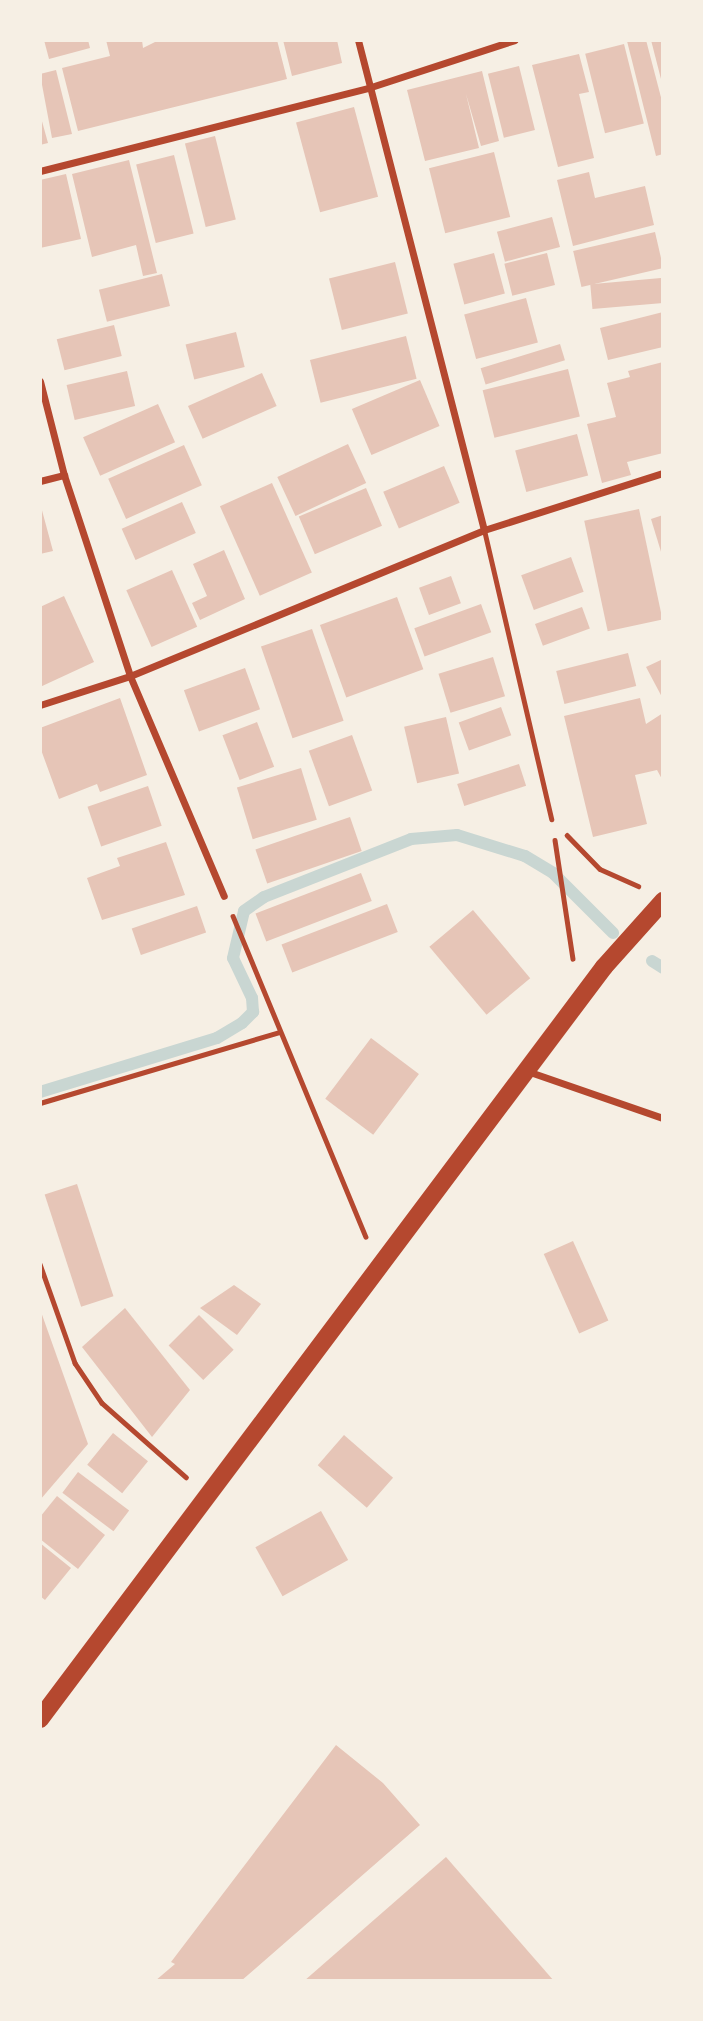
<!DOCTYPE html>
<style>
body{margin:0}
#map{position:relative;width:703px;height:2021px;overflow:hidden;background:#f6efe4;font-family:"Nunito Sans",sans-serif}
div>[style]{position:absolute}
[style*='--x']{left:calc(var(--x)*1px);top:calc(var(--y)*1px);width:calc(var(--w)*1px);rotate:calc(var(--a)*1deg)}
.stream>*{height:12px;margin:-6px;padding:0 6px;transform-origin:6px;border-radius:6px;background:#c9d6d2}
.building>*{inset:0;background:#e6c5b7;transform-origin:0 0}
.path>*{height:4.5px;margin:-2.25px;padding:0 2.25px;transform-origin:2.25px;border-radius:2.25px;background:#b5482f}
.service>*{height:5px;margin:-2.5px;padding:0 2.5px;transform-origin:2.5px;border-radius:2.5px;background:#b5482f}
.minor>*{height:7px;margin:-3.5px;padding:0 3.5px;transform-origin:3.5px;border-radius:3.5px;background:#b5482f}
.primary>*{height:18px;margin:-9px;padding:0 9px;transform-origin:9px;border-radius:9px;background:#b5482f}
span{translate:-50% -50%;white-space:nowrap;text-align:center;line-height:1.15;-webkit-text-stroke:6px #f6efe4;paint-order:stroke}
.frame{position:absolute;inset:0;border:42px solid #f6efe4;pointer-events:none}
</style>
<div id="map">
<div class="stream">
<i style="--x:652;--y:961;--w:13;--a:32"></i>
<i style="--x:40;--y:1092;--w:185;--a:-17"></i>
<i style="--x:217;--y:1038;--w:29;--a:-31"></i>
<i style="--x:242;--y:1023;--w:16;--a:-45"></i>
<i style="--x:253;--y:1012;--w:14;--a:-94"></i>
<i style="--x:252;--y:998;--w:44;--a:-115.4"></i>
<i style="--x:233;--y:958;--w:48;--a:-76.8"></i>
<i style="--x:244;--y:911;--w:24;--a:-35"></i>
<i style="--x:264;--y:897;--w:158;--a:-21.5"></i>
<i style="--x:411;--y:839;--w:46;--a:-5"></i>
<i style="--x:457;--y:835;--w:71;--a:17.2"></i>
<i style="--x:525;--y:856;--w:33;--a:31"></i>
<i style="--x:553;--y:873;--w:85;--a:45"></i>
</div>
<div class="building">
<i style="clip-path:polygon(44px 40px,88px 40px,90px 48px,49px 59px)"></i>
<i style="clip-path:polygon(106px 40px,142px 40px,143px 48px,159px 40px,277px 40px,287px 79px,78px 131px,62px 68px,110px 56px)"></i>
<i style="clip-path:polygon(283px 40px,337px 40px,342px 63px,292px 76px)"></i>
<i style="clip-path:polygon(646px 40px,663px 105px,663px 154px,656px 156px,627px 41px)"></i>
<i style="clip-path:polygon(651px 40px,663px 40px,663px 82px,662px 83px)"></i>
<i style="left:624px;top:44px;width:82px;height:40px;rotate:76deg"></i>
<i style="clip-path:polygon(579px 54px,589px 92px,579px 94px,594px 158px,558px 167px,532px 65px)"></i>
<i style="left:519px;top:66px;width:66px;height:32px;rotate:76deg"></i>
<i style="clip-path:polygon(56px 70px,72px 134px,52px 138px,40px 74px)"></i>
<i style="clip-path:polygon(482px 71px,499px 141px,481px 146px,466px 94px,479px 148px,425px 161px,407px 90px)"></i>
<i style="left:354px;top:107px;width:93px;height:60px;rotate:75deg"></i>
<i style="clip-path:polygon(40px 114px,48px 143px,40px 145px)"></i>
<i style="left:215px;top:136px;width:86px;height:31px;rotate:76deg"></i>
<i style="left:494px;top:152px;width:67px;height:67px;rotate:76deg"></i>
<i style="left:174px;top:155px;width:81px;height:39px;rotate:76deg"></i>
<i style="clip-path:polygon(129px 160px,157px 273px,143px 276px,136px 245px,92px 257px,72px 174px)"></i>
<i style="clip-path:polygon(589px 172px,595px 198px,645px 186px,654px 225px,573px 246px,557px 180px)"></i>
<i style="clip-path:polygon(66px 174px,81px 239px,40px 248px,40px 180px)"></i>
<i style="left:552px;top:217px;width:31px;height:57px;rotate:75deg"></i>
<i style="left:655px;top:232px;width:37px;height:84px;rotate:77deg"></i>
<i style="left:494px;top:253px;width:42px;height:42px;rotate:75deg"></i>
<i style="left:547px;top:253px;width:33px;height:44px;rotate:76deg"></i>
<i style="left:395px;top:262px;width:53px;height:68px;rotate:76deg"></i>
<i style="left:162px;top:274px;width:33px;height:65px;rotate:76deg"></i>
<i style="left:661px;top:278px;width:25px;height:71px;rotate:85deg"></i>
<i style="left:526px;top:298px;width:46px;height:64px;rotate:75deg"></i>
<i style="clip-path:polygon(663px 312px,663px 347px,608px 360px,600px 328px)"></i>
<i style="left:114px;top:325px;width:32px;height:59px;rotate:76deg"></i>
<i style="left:236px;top:332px;width:36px;height:52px;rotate:76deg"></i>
<i style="left:406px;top:336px;width:44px;height:99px;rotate:76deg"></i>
<i style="left:560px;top:344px;width:17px;height:83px;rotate:73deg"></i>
<i style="clip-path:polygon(663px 362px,663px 453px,627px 462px,631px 475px,602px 483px,587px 424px,616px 417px,607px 383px,630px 377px,628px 371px)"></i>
<i style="left:568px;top:369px;width:49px;height:88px;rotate:76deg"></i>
<i style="left:127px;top:371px;width:36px;height:62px;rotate:77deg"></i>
<i style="left:262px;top:373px;width:36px;height:81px;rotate:66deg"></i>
<i style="left:420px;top:380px;width:50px;height:74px;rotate:67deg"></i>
<i style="left:158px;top:404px;width:42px;height:82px;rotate:66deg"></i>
<i style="left:577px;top:434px;width:43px;height:64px;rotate:75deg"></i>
<i style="left:348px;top:444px;width:43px;height:78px;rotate:65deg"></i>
<i style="left:184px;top:445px;width:44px;height:83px;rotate:66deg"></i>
<i style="left:444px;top:466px;width:40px;height:66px;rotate:67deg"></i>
<i style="left:272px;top:483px;width:98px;height:57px;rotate:66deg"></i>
<i style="left:366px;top:488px;width:41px;height:73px;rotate:67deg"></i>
<i style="left:182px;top:502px;width:34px;height:66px;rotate:66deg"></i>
<i style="clip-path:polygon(40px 503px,53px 551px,40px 554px)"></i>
<i style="left:639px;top:509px;width:113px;height:56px;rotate:78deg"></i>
<i style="clip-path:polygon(663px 515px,663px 555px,662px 555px,651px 519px)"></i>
<i style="clip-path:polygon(224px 550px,245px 599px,200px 620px,192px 603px,207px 596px,193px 564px)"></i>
<i style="left:571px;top:557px;width:37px;height:53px;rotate:70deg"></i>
<i style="left:172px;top:570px;width:62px;height:50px;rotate:66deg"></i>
<i style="left:451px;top:576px;width:29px;height:34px;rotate:70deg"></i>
<i style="clip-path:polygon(64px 596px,94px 662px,40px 687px,40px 607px)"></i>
<i style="left:397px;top:597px;width:77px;height:82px;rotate:70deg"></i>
<i style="left:481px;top:604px;width:30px;height:71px;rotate:70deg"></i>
<i style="left:582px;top:607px;width:23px;height:50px;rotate:70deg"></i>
<i style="left:312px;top:629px;width:97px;height:54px;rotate:71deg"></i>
<i style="left:628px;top:653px;width:34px;height:74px;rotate:76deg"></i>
<i style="left:493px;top:657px;width:41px;height:57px;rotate:73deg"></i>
<i style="clip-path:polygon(663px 659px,663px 699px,646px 667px)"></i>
<i style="left:245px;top:668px;width:44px;height:65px;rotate:70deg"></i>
<i style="clip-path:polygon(120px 698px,147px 775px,100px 792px,97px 784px,59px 799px,40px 747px,40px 728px)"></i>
<i style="clip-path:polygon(640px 698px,646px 724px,663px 713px,663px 781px,657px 770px,635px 775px,647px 824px,593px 837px,564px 716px)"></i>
<i style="left:501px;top:707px;width:30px;height:45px;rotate:70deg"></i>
<i style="left:446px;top:717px;width:58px;height:43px;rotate:77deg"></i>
<i style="left:257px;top:722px;width:48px;height:37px;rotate:69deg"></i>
<i style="left:352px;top:735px;width:59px;height:46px;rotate:70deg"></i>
<i style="left:519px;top:764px;width:23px;height:65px;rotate:72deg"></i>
<i style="left:301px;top:768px;width:54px;height:67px;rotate:73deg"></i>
<i style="left:148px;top:786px;width:42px;height:64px;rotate:71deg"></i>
<i style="left:350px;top:817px;width:36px;height:100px;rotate:71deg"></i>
<i style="clip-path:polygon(166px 842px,185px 895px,102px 920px,87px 878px,120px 866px,117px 858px)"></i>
<i style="left:361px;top:873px;width:30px;height:113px;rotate:69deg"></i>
<i style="left:387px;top:904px;width:30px;height:113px;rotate:69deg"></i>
<i style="left:197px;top:906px;width:28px;height:69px;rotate:71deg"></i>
<i style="left:473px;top:910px;width:89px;height:57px;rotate:50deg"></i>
<i style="left:371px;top:1038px;width:60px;height:76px;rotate:37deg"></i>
<i style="left:77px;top:1184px;width:118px;height:34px;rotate:72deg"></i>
<i style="left:573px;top:1241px;width:87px;height:32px;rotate:66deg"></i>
<i style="clip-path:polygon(234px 1285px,261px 1304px,237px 1335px,200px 1308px)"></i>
<i style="clip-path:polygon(125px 1308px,190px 1390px,152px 1437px,82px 1347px)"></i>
<i style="clip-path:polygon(40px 1309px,88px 1444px,40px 1500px)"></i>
<i style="left:199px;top:1315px;width:49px;height:43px;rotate:45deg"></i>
<i style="left:113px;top:1433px;width:45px;height:41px;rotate:39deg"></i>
<i style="left:344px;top:1435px;width:65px;height:40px;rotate:41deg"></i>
<i style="left:78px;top:1472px;width:64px;height:26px;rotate:37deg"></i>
<i style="clip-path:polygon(57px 1496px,105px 1535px,78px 1569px,40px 1539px,40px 1517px)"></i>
<i style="left:321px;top:1511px;width:56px;height:75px;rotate:61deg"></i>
<i style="clip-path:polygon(40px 1543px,71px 1568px,45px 1600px,40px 1596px)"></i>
<i style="clip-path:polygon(336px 1745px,383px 1783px,420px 1825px,241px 1981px,155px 1981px,175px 1964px,171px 1962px)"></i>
<i style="clip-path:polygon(446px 1857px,554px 1981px,304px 1981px)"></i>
</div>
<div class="path">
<i style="--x:567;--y:835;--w:47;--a:45.9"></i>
<i style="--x:600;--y:869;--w:42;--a:24.1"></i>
<i style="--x:555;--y:840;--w:120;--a:81.4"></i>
<i style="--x:233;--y:916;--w:347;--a:67.5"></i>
<i style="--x:40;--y:1103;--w:249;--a:-16.5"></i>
<i style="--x:40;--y:1264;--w:105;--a:70.5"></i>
<i style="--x:75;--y:1363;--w:48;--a:56"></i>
<i style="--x:102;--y:1403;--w:112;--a:41.4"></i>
</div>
<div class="service">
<i style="--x:484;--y:530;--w:297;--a:76.9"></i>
</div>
<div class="minor">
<i style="--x:358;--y:40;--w:506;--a:75.58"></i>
<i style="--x:40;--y:171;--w:341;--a:-14.2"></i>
<i style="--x:371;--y:87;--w:151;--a:-18.1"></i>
<i style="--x:40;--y:381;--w:97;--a:75.7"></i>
<i style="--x:64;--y:475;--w:212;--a:71.8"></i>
<i style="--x:130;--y:676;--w:239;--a:66.9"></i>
<i style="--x:40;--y:481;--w:25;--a:-14"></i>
<i style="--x:40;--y:705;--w:95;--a:-17.9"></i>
<i style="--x:130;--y:676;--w:383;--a:-22.4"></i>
<i style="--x:484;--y:530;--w:188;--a:-17.7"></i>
<i style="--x:527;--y:1071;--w:144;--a:19.1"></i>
</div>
<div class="primary">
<i style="--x:40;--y:1719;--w:940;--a:-53.13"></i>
<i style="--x:604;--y:967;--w:89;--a:-48.2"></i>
</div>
<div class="frame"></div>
</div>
